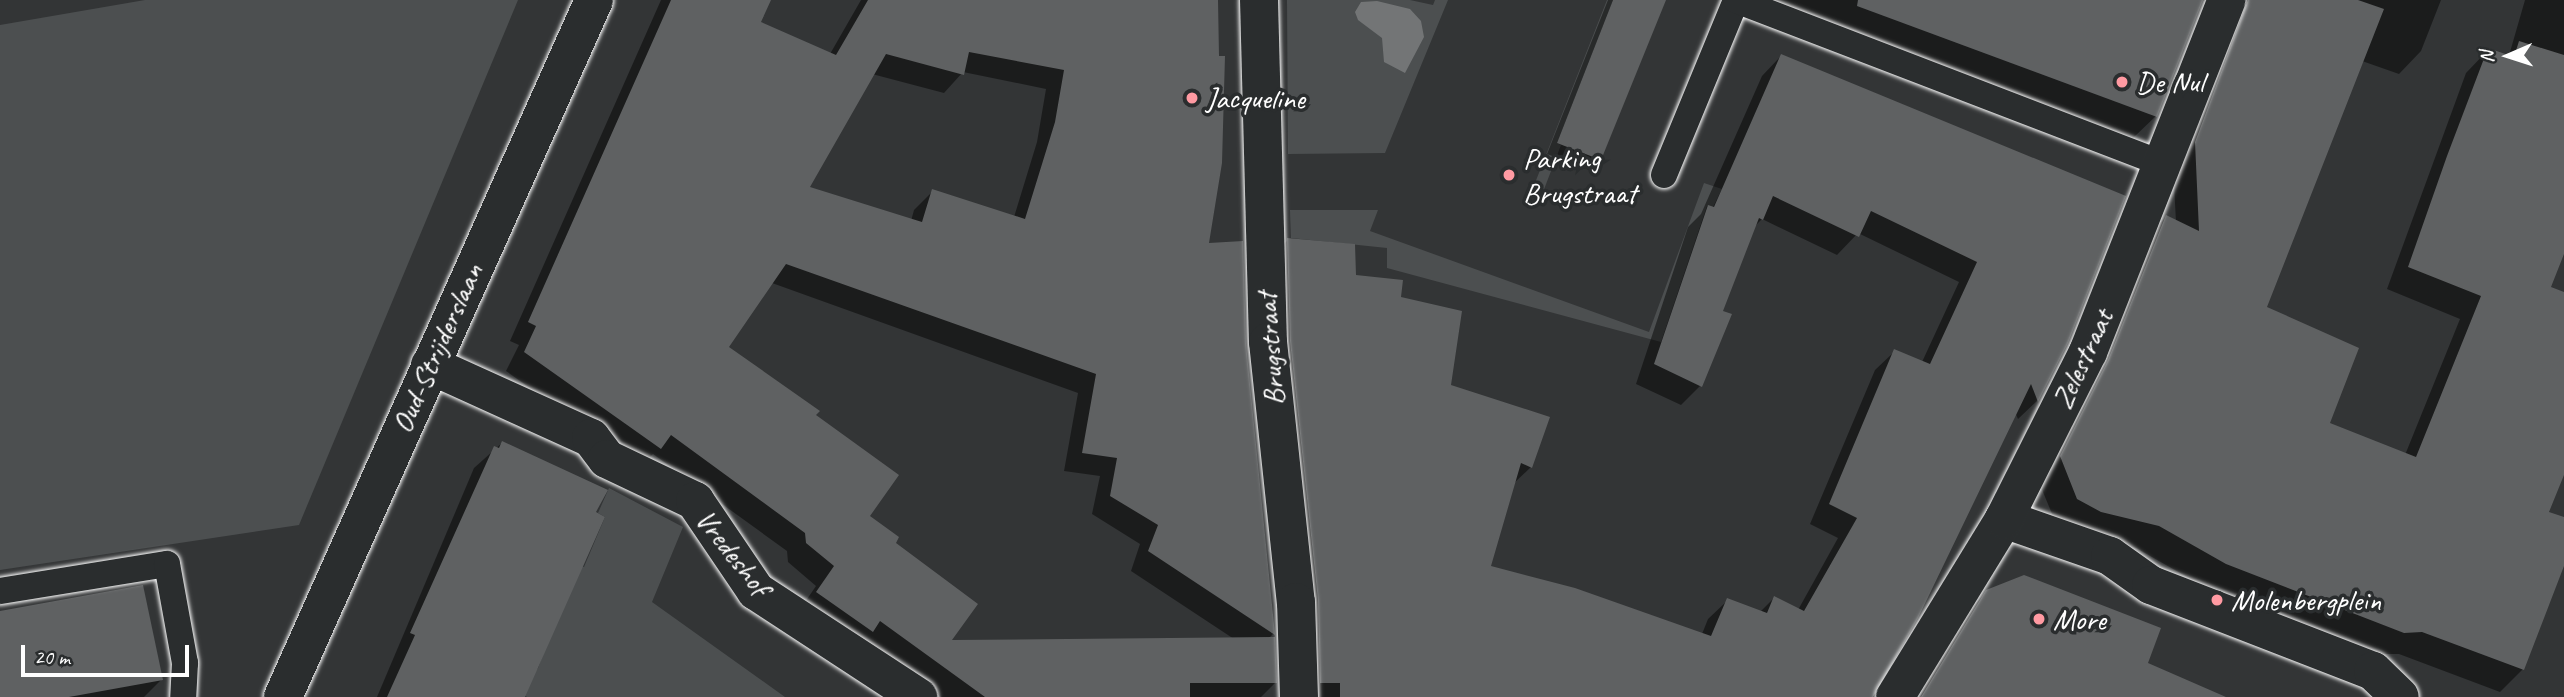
<!DOCTYPE html>
<style>
body{margin:0}
#map{position:relative;width:2564px;height:697px;overflow:hidden;background:#333536;font-family:Caveat,sans-serif}
div>[style]{position:absolute}
[style*='--x']{left:calc(var(--x)*1px);top:calc(var(--y)*1px);width:calc(var(--w)*1px);rotate:calc(var(--a)*1deg)}
.green>*{inset:0;background:#4c4f50}
.water>*{inset:0;background:#737576}
.shadow>*{inset:0;background:#0007}
.building>*{inset:0;background:#5f6162}
.roads{filter:drop-shadow(0 0 2px #fff) drop-shadow(0 0 2px #fff)}
.service>*{height:26px;margin:-13px;padding:0 13px;transform-origin:13px;border-radius:13px;background:#2a2d2e}
.minor>*{height:38px;margin:-19px;padding:0 19px;transform-origin:19px;border-radius:19px;background:#2a2d2e}
.tertiary>*{height:38px;margin:-19px;padding:0 19px;transform-origin:19px;border-radius:19px;background:#2a2d2e}
.dots>*{width:19px;height:19px;translate:-50% -50%;box-sizing:border-box;border:4px solid #2a2d2e;border-radius:50%}
span{translate:-50% -50%;white-space:nowrap;text-align:center;line-height:1.15;-webkit-text-stroke:7px #2a2d2e;paint-order:stroke}
.poi-label{font-size:30px;color:#fff}
.left{translate:0 -50%;text-align:left}
.street-label{font-size:30px;color:#fff}
.north{position:absolute;left:2473px;top:21px;width:70px;height:70px;-webkit-text-stroke:5px #2a2d2e;paint-order:stroke;rotate:267deg;font-size:19px;font-weight:700;line-height:28px;text-align:center;color:#fff}
.north::after{content:'';display:block;margin:auto;width:24px;height:32px;background:#fff;clip-path:polygon(50% 0,100% 100%,50% 72%,0 100%)}
.scale{position:absolute;left:21px;top:645px;width:168px;height:32px;box-sizing:border-box;border:4px solid #fff;border-top:0;padding-left:9px;font-size:21px;line-height:24px;white-space:nowrap;color:#fff;-webkit-text-stroke:5px #2a2d2e;paint-order:stroke}
</style>
<div id="map">
<div class="green">
<i style="clip-path:polygon(145px 0,518px 0,299px 525px,0 570px,0 25px)"></i>
<i style="clip-path:polygon(1287px 0,1410px 0,1433px 5px,1435px 0,1448px 0,1385px 153px,1288px 154px)"></i>
<i style="clip-path:polygon(1607px 0,1613px 0,1557px 143px,1561px 145px,1543px 192px,1533px 188px)"></i>
<i style="clip-path:polygon(1704px 183px,1722px 189px,1713px 207px,1707px 206px,1661px 342px,1387px 268px,1387px 248px,1291px 238px,1290px 210px,1378px 210px,1370px 231px,1649px 332px)"></i>
<i style="clip-path:polygon(609px 488px,683px 527px,652px 602px,785px 697px,527px 697px,520px 692px,538px 668px,577px 565px,584px 567px,605px 517px,598px 513px)"></i>
</div>
<div class="water">
<i style="clip-path:polygon(1377px 1px,1410px 9px,1421px 21px,1424px 37px,1405px 73px,1384px 62px,1382px 38px,1358px 20px,1355px 12px,1361px 2px)"></i>
</div>
<div class="shadow">
<i style="clip-path:polygon(evenodd,661px 0,769px 0,759px 23px,830px 54px,861px 0,1217px 0,1207px 244px,1244px 344px,1273px 634px,1269px 638px,1275px 683px,1261px 697px,941px 697px,862px 640px,799px 611px,816px 586px,788px 562px,787px 551px,653px 454px,641px 466px,506px 371px,519px 345px,510px 341px,661px 0,963px 72px,1046px 89px,1037px 142px,1014px 217px,933px 191px,914px 210px,911px 221px,808px 188px,872px 74px,944px 93px,963px 72px,661px 0,772px 283px,1078px 393px,1064px 471px,1100px 476px,1092px 514px,1140px 544px,1131px 571px,1234px 639px,949px 642px,893px 543px,867px 517px,813px 416px,727px 347px,772px 283px)"></i>
<i style="clip-path:polygon(1608px 0,1664px 0,1600px 159px,1589px 170px,1547px 154px)"></i>
<i style="clip-path:polygon(1773px 0,2441px 0,2421px 51px,2399px 74px,2362px 61px,2264px 308px,2327px 424px,2405px 455px,2460px 319px,2387px 289px,2466px 73px,2488px 50px,2506px 56px,2510px 52px,2525px 0,2564px 0,2564px 249px,2549px 288px,2564px 294px,2564px 470px,2547px 513px,2564px 519px,2564px 560px,2522px 670px,2500px 692px,2399px 654px,2381px 654px,2203px 586px,2136px 548px,2078px 534px,2055px 521px,2038px 480px,2144px 239px,2166px 217px,2176px 222px,2173px 166px,2223px 9px,2202px 0,2156px 116px,2133px 138px,1788px 12px,1790px 7px)"></i>
<i style="clip-path:polygon(1781px 56px,2066px 342px,2037px 401px,2018px 419px,2015px 412px,1875px 685px,1875px 697px,1301px 697px,1268px 260px,1288px 240px,1399px 298px,1449px 386px,1531px 467px,1512px 485px,1489px 567px,1702px 634px,1708px 619px,1728px 600px,1760px 612px,1774px 598px,1798px 610px,1838px 538px,1810px 524px,1875px 370px,1895px 351px,1922px 362px,1959px 282px,1858px 233px,1837px 255px,1762px 219px,1754px 227px,1721px 312px,1700px 386px,1681px 405px,1636px 384px,1688px 227px,1701px 214px,1762px 76px)"></i>
<i style="clip-path:polygon(502px 443px,594px 513px,523px 697px,377px 697px,474px 468px)"></i>
<i style="clip-path:polygon(1987px 592px,2146px 664px,2223px 697px,1913px 697px,1967px 612px)"></i>
<i style="clip-path:polygon(0 613px,161px 680px,144px 697px,0 697px)"></i>
</div>
<div class="building">
<i style="clip-path:polygon(evenodd,671px 0,771px 0,761px 22px,836px 55px,868px 0,1218px 0,1219px 56px,1225px 56px,1222px 163px,1209px 243px,1243px 241px,1246px 344px,1275px 635px,1148px 551px,1158px 525px,1110px 496px,1117px 458px,1082px 453px,1096px 374px,786px 264px,729px 347px,820px 411px,816px 415px,899px 475px,870px 516px,899px 537px,896px 543px,978px 604px,952px 640px,1275px 637px,1277px 683px,1190px 683px,1190px 697px,985px 697px,880px 621px,873px 632px,816px 592px,834px 566px,806px 543px,805px 533px,671px 435px,661px 449px,524px 352px,536px 326px,528px 322px,671px 0,969px 52px,1064px 70px,1055px 122px,1025px 219px,932px 189px,922px 222px,810px 187px,886px 54px,964px 75px,969px 52px)"></i>
<i style="clip-path:polygon(1613px 0,1666px 0,1601px 160px,1557px 143px)"></i>
<i style="clip-path:polygon(1858px 0,2203px 0,2157px 117px,1857px 6px)"></i>
<i style="clip-path:polygon(2248px 0,2358px 0,2384px 9px,2267px 307px,2359px 348px,2330px 423px,2416px 457px,2481px 296px,2408px 267px,2447px 156px,2488px 48px,2514px 57px,2519px 41px,2564px 55px,2564px 254px,2551px 287px,2564px 292px,2564px 475px,2549px 512px,2564px 517px,2564px 566px,2524px 670px,2422px 632px,2404px 633px,2226px 564px,2159px 526px,2101px 512px,2077px 499px,2060px 456px,2108px 360px,2166px 215px,2199px 231px,2195px 142px)"></i>
<i style="clip-path:polygon(1781px 54px,2126px 196px,2068px 343px,2038px 402px,2031px 384px,1918px 618px,1873px 697px,1340px 697px,1340px 683px,1320px 683px,1318px 600px,1290px 341px,1287px 238px,1355px 244px,1356px 275px,1403px 280px,1401px 297px,1462px 311px,1451px 385px,1550px 417px,1532px 468px,1521px 463px,1491px 566px,1575px 588px,1711px 636px,1727px 598px,1767px 613px,1774px 596px,1804px 611px,1857px 518px,1829px 504px,1894px 349px,1930px 364px,1977px 262px,1871px 211px,1859px 237px,1773px 196px,1763px 220px,1759px 218px,1723px 311px,1732px 314px,1702px 387px,1654px 364px,1708px 205px,1714px 207px)"></i>
<i style="clip-path:polygon(502px 441px,608px 490px,596px 512px,605px 517px,525px 697px,387px 697px,415px 635px,410px 633px,494px 446px,499px 448px)"></i>
<i style="clip-path:polygon(2024px 575px,2161px 628px,2148px 663px,2226px 697px,1921px 697px,1986px 590px)"></i>
<i style="clip-path:polygon(143px 585px,163px 680px,69px 697px,0 697px,0 611px)"></i>
</div>
<div class="roads">
<div class="service">
<i style="--x:1664;--y:175;--w:189;--a:-67.6"></i>
<i style="--x:1736;--y:0;--w:461;--a:21"></i>
<i style="--x:0;--y:591;--w:169;--a:-9.2"></i>
<i style="--x:167;--y:564;--w:101;--a:79.7"></i>
<i style="--x:185;--y:663;--w:34;--a:93"></i>
</div>
<div class="minor">
<i style="--x:430;--y:365;--w:177;--a:24.4"></i>
<i style="--x:591;--y:438;--w:26;--a:53"></i>
<i style="--x:607;--y:459;--w:98;--a:25.5"></i>
<i style="--x:695;--y:501;--w:109;--a:55.9"></i>
<i style="--x:756;--y:591;--w:194;--a:33.2"></i>
<i style="--x:2004;--y:519;--w:112;--a:19.2"></i>
<i style="--x:2110;--y:556;--w:50;--a:35.3"></i>
<i style="--x:2151;--y:585;--w:238;--a:21.2"></i>
<i style="--x:2373;--y:671;--w:37;--a:44"></i>
<i style="--x:283;--y:697;--w:763;--a:-65.95"></i>
</div>
<div class="tertiary">
<i style="--x:1259;--y:0;--w:342;--a:88.5"></i>
<i style="--x:1268;--y:342;--w:262;--a:83.9"></i>
<i style="--x:1296;--y:602;--w:95;--a:88.2"></i>
<i style="--x:1895;--y:697;--w:209;--a:-58.5"></i>
<i style="--x:2004;--y:519;--w:187;--a:-63.3"></i>
<i style="--x:2088;--y:352;--w:378;--a:-68.5"></i>
</div>
</div>
<div class="dots">
<i style="left:2122px;top:82px;background:#ff9aa2"></i>
<i style="left:1192px;top:98px;background:#ff9aa2"></i>
<i style="left:1509px;top:175px;background:#ff9aa2"></i>
<i style="left:2217px;top:600px;background:#ff9aa2"></i>
<i style="left:2039px;top:619px;background:#ff9aa2"></i>
</div>
<div class="poi-label">
<span class="left" style="left:2136px;top:82px">De Nul</span>
<span class="left" style="left:1206px;top:98px">Jacqueline</span>
<span class="left" style="left:1523px;top:175px">Parking<br>Brugstraat</span>
<span class="left" style="left:2231px;top:600px">Molenbergplein</span>
<span class="left" style="left:2053px;top:619px">More</span>
</div>
<div class="street-label">
<span style="left:437px;top:348px;rotate:-66deg">Oud-Strijderslaan</span>
<span style="left:1270px;top:349px;rotate:-94deg">Brugstraat</span>
<span style="left:2082px;top:359px;rotate:-65deg">Zelestraat</span>
<span style="left:733px;top:552px;rotate:52deg">Vredeshof</span>
</div>
<div class="north">N</div>
<div class="scale">20 m</div>
</div>
